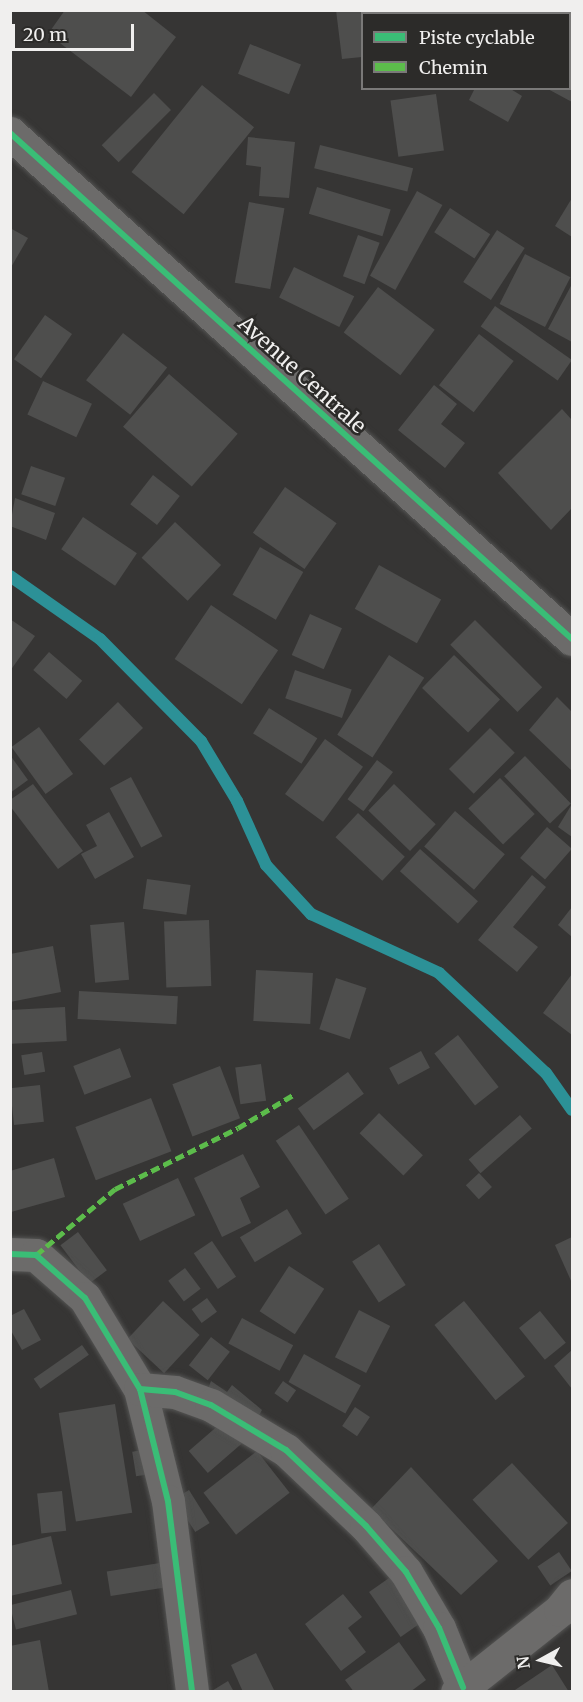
<!DOCTYPE html>
<style>
body{margin:0}
#map{position:relative;width:583px;height:1702px;overflow:hidden;background:#363534;font-family:Merriweather,serif}
div>[style]{position:absolute}
[style*='--x']{left:calc(var(--x)*1px);top:calc(var(--y)*1px);width:calc(var(--w)*1px);rotate:calc(var(--a)*1deg)}
.stream>*{height:12px;margin:-6px;padding:0 6px;transform-origin:6px;border-radius:6px;background:#2c9197}
.building>*{inset:0;background:#4e4e4d;transform-origin:0 0}
.roads{filter:drop-shadow(0 0 2px #545453) drop-shadow(0 0 2px #545453)}
.street>*{height:33px;margin:-16.5px;padding:0 16.5px;transform-origin:16.5px;border-radius:16.5px;background:#6c6b6a}
.secondary>*{height:33px;margin:-16.5px;padding:0 16.5px;transform-origin:16.5px;border-radius:16.5px;background:#6c6b6a}
.quiet>*{height:4.5px;margin-top:-2.25px;transform-origin:0;background:repeating-linear-gradient(90deg,#5cbc4b 0 9px,transparent 0 13.5px)}
.cycleway>*{height:6px;margin:-3px;padding:0 3px;transform-origin:3px;border-radius:3px;background:#3abd76}
span{translate:-50% -50%;white-space:nowrap;text-align:center;line-height:1.15;-webkit-text-stroke:5px #2c2b29;paint-order:stroke}
.street-label{font-size:21px;color:#f0efee}
.frame{position:absolute;inset:0;border:12px solid #f0efee;pointer-events:none}
.legend{position:absolute;left:361px;top:12px;width:210px;height:78px;box-sizing:border-box;background:#2c2b29;border:2px solid #7a7978;margin:0;padding:8px 10px;list-style:none;font-size:18px;color:#f0efee}
.legend li{display:flex;align-items:center;gap:12px;height:30px}
.legend b{width:30px;border:2px solid #7a7978}
.north{position:absolute;left:511px;top:1630px;width:60px;height:60px;-webkit-text-stroke:4px #2c2b29;paint-order:stroke;rotate:262deg;font-size:16px;font-weight:700;line-height:24px;text-align:center;color:#f0efee}
.north::after{content:'';display:block;margin:auto;width:21px;height:27px;background:#f0efee;clip-path:polygon(50% 0,100% 100%,50% 72%,0 100%)}
.scale{position:absolute;left:12px;top:24px;width:122px;height:27px;box-sizing:border-box;border:3px solid #f0efee;border-top:0;padding-left:8px;font-size:18px;line-height:21px;white-space:nowrap;color:#f0efee;-webkit-text-stroke:4px #2c2b29;paint-order:stroke}
</style>
<div id="map">
<div class="stream">
<i style="--x:10;--y:576;--w:110;--a:35"></i>
<i style="--x:100;--y:639;--w:144;--a:45.3"></i>
<i style="--x:201;--y:741;--w:70;--a:59"></i>
<i style="--x:237;--y:801;--w:70;--a:65.6"></i>
<i style="--x:266;--y:865;--w:67;--a:47.4"></i>
<i style="--x:311;--y:914;--w:141;--a:24.7"></i>
<i style="--x:439;--y:973;--w:146;--a:43.1"></i>
<i style="--x:546;--y:1073;--w:45;--a:54.9"></i>
</div>
<div class="building">
<i style="clip-path:polygon(65px 10px,142px 10px,176px 37px,131px 97px,48px 34px)"></i>
<i style="clip-path:polygon(336px 10px,380px 10px,380px 14px,362px 14px,362px 57px,342px 59px)"></i>
<i style="clip-path:polygon(528px 10px,572px 10px,572px 35px,570px 14px)"></i>
<i style="left:250px;top:44px;width:55px;height:32px;rotate:22deg"></i>
<i style="clip-path:polygon(570px 44px,572px 45px,572px 102px,546px 88px,570px 88px)"></i>
<i style="left:202px;top:85px;width:67px;height:112px;rotate:39deg"></i>
<i style="clip-path:polygon(475px 88px,509px 88px,522px 96px,508px 122px,469px 100px)"></i>
<i style="left:154px;top:93px;width:24px;height:74px;rotate:45deg"></i>
<i style="left:436px;top:94px;width:57px;height:46px;rotate:82deg"></i>
<i style="clip-path:polygon(248px 137px,295px 142px,289px 198px,259px 196px,261px 167px,246px 165px)"></i>
<i style="left:320px;top:145px;width:96px;height:24px;rotate:14deg"></i>
<i style="left:317px;top:187px;width:77px;height:28px;rotate:17deg"></i>
<i style="left:417px;top:191px;width:29px;height:97px;rotate:29deg"></i>
<i style="clip-path:polygon(572px 198px,572px 237px,555px 226px)"></i>
<i style="left:249px;top:202px;width:36px;height:82px;rotate:10deg"></i>
<i style="left:450px;top:208px;width:48px;height:29px;rotate:33deg"></i>
<i style="clip-path:polygon(10px 228px,28px 238px,10px 269px)"></i>
<i style="left:497px;top:230px;width:33px;height:62px;rotate:33deg"></i>
<i style="left:358px;top:235px;width:23px;height:44px;rotate:20deg"></i>
<i style="left:525px;top:254px;width:51px;height:56px;rotate:27deg"></i>
<i style="left:294px;top:267px;width:67px;height:34px;rotate:26deg"></i>
<i style="clip-path:polygon(572px 284px,572px 342px,548px 329px)"></i>
<i style="left:378px;top:287px;width:71px;height:57px;rotate:37deg"></i>
<i style="left:495px;top:306px;width:94px;height:25px;rotate:35deg"></i>
<i style="left:45px;top:315px;width:33px;height:54px;rotate:35deg"></i>
<i style="left:123px;top:333px;width:56px;height:60px;rotate:38deg"></i>
<i style="left:479px;top:334px;width:44px;height:65px;rotate:38deg"></i>
<i style="left:169px;top:374px;width:91px;height:70px;rotate:41deg"></i>
<i style="left:43px;top:381px;width:54px;height:37px;rotate:25deg"></i>
<i style="clip-path:polygon(434px 385px,457px 404px,441px 424px,465px 443px,445px 468px,398px 430px)"></i>
<i style="clip-path:polygon(562px 409px,572px 420px,572px 508px,551px 530px,498px 473px)"></i>
<i style="left:31px;top:466px;width:36px;height:30px;rotate:19deg"></i>
<i style="left:153px;top:475px;width:34px;height:37px;rotate:38deg"></i>
<i style="left:285px;top:487px;width:63px;height:56px;rotate:35deg"></i>
<i style="clip-path:polygon(15px 498px,55px 513px,46px 540px,10px 526px)"></i>
<i style="left:83px;top:517px;width:65px;height:39px;rotate:34deg"></i>
<i style="left:175px;top:522px;width:63px;height:49px;rotate:43deg"></i>
<i style="left:260px;top:547px;width:50px;height:55px;rotate:30deg"></i>
<i style="left:379px;top:565px;width:71px;height:50px;rotate:29deg"></i>
<i style="left:211px;top:605px;width:81px;height:65px;rotate:34deg"></i>
<i style="left:310px;top:614px;width:35px;height:45px;rotate:24deg"></i>
<i style="clip-path:polygon(10px 619px,35px 636px,10px 671px)"></i>
<i style="left:475px;top:620px;width:95px;height:35px;rotate:45deg"></i>
<i style="left:49px;top:652px;width:44px;height:24px;rotate:41deg"></i>
<i style="left:389px;top:655px;width:42px;height:95px;rotate:33deg"></i>
<i style="left:454px;top:655px;width:64px;height:46px;rotate:44deg"></i>
<i style="left:295px;top:670px;width:60px;height:30px;rotate:19deg"></i>
<i style="clip-path:polygon(557px 697px,572px 712px,572px 771px,529px 730px)"></i>
<i style="left:118px;top:702px;width:36px;height:54px;rotate:46deg"></i>
<i style="left:269px;top:708px;width:57px;height:30px;rotate:32deg"></i>
<i style="left:39px;top:727px;width:58px;height:34px;rotate:54deg"></i>
<i style="left:490px;top:728px;width:35px;height:58px;rotate:45deg"></i>
<i style="left:325px;top:739px;width:47px;height:68px;rotate:36deg"></i>
<i style="clip-path:polygon(10px 755px,28px 780px,10px 793px)"></i>
<i style="left:525px;top:756px;width:66px;height:29px;rotate:46deg"></i>
<i style="left:377px;top:760px;width:20px;height:49px;rotate:37deg"></i>
<i style="left:131px;top:777px;width:67px;height:24px;rotate:62deg"></i>
<i style="left:500px;top:778px;width:50px;height:44px;rotate:46deg"></i>
<i style="clip-path:polygon(33px 784px,83px 851px,58px 869px,10px 806px,10px 800px)"></i>
<i style="left:394px;top:784px;width:58px;height:37px;rotate:44deg"></i>
<i style="clip-path:polygon(572px 804px,572px 837px,558px 827px)"></i>
<i style="left:455px;top:811px;width:66px;height:47px;rotate:41deg"></i>
<i style="clip-path:polygon(109px 812px,134px 857px,95px 879px,81px 854px,97px 846px,86px 825px)"></i>
<i style="left:358px;top:813px;width:64px;height:33px;rotate:43deg"></i>
<i style="left:547px;top:827px;width:33px;height:41px;rotate:41deg"></i>
<i style="left:420px;top:849px;width:78px;height:30px;rotate:42deg"></i>
<i style="clip-path:polygon(532px 875px,546px 887px,513px 927px,538px 947px,517px 972px,478px 940px)"></i>
<i style="left:147px;top:879px;width:44px;height:30px;rotate:8deg"></i>
<i style="clip-path:polygon(572px 907px,572px 937px,558px 925px)"></i>
<i style="left:209px;top:920px;width:66px;height:45px;rotate:88deg"></i>
<i style="left:124px;top:922px;width:58px;height:34px;rotate:85deg"></i>
<i style="clip-path:polygon(53px 946px,61px 992px,10px 1002px,10px 954px)"></i>
<i style="left:256px;top:970px;width:57px;height:51px;rotate:3deg"></i>
<i style="clip-path:polygon(572px 974px,572px 1035px,543px 1013px)"></i>
<i style="left:336px;top:978px;width:32px;height:54px;rotate:18deg"></i>
<i style="left:79px;top:991px;width:99px;height:28px;rotate:3deg"></i>
<i style="left:65px;top:1007px;width:34px;height:55px;rotate:87deg"></i>
<i style="left:458px;top:1035px;width:66px;height:30px;rotate:52deg"></i>
<i style="left:120px;top:1048px;width:31px;height:50px;rotate:69deg"></i>
<i style="left:421px;top:1051px;width:19px;height:36px;rotate:62deg"></i>
<i style="left:42px;top:1052px;width:20px;height:21px;rotate:81deg"></i>
<i style="left:261px;top:1064px;width:37px;height:26px;rotate:82deg"></i>
<i style="left:220px;top:1066px;width:56px;height:51px;rotate:69deg"></i>
<i style="left:348px;top:1072px;width:27px;height:62px;rotate:54deg"></i>
<i style="left:40px;top:1085px;width:37px;height:30px;rotate:84deg"></i>
<i style="left:151px;top:1098px;width:57px;height:81px;rotate:69deg"></i>
<i style="left:379px;top:1113px;width:61px;height:28px;rotate:44deg"></i>
<i style="left:520px;top:1115px;width:18px;height:68px;rotate:49deg"></i>
<i style="left:299px;top:1125px;width:89px;height:28px;rotate:56deg"></i>
<i style="clip-path:polygon(243px 1154px,260px 1187px,240px 1198px,251px 1223px,222px 1237px,194px 1178px)"></i>
<i style="clip-path:polygon(54px 1158px,65px 1197px,11px 1212px,10px 1171px)"></i>
<i style="left:479px;top:1173px;width:19px;height:18px;rotate:47deg"></i>
<i style="left:178px;top:1178px;width:41px;height:61px;rotate:65deg"></i>
<i style="left:287px;top:1209px;width:29px;height:55px;rotate:59deg"></i>
<i style="left:78px;top:1232px;width:48px;height:22px;rotate:53deg"></i>
<i style="clip-path:polygon(572px 1237px,572px 1283px,555px 1245px)"></i>
<i style="left:212px;top:1241px;width:43px;height:22px;rotate:56deg"></i>
<i style="left:379px;top:1244px;width:49px;height:32px;rotate:57deg"></i>
<i style="left:289px;top:1266px;width:42px;height:54px;rotate:33deg"></i>
<i style="left:185px;top:1268px;width:26px;height:21px;rotate:53deg"></i>
<i style="left:207px;top:1298px;width:17px;height:19px;rotate:54deg"></i>
<i style="left:163px;top:1301px;width:50px;height:52px;rotate:43deg"></i>
<i style="left:464px;top:1301px;width:97px;height:38px;rotate:51deg"></i>
<i style="clip-path:polygon(24px 1309px,41px 1340px,22px 1350px,10px 1329px,10px 1316px)"></i>
<i style="left:359px;top:1310px;width:35px;height:53px;rotate:27deg"></i>
<i style="left:540px;top:1311px;width:41px;height:27px;rotate:51deg"></i>
<i style="left:242px;top:1318px;width:58px;height:29px;rotate:28deg"></i>
<i style="left:211px;top:1337px;width:24px;height:36px;rotate:38deg"></i>
<i style="left:82px;top:1345px;width:12px;height:59px;rotate:55deg"></i>
<i style="clip-path:polygon(572px 1350px,572px 1389px,554px 1366px)"></i>
<i style="left:304px;top:1354px;width:65px;height:32px;rotate:29deg"></i>
<i style="clip-path:polygon(211px 1381px,227px 1392px,232px 1385px,262px 1410px,255px 1423px,206px 1394px)"></i>
<i style="left:283px;top:1381px;width:16px;height:15px;rotate:35deg"></i>
<i style="left:115px;top:1404px;width:110px;height:57px;rotate:81deg"></i>
<i style="left:355px;top:1407px;width:18px;height:23px;rotate:34deg"></i>
<i style="left:228px;top:1417px;width:29px;height:52px;rotate:49deg"></i>
<i style="left:149px;top:1449px;width:25px;height:17px;rotate:81deg"></i>
<i style="left:257px;top:1451px;width:53px;height:68px;rotate:52deg"></i>
<i style="left:512px;top:1463px;width:82px;height:54px;rotate:47deg"></i>
<i style="clip-path:polygon(411px 1467px,498px 1561px,461px 1595px,371px 1509px)"></i>
<i style="left:189px;top:1490px;width:39px;height:17px;rotate:58deg"></i>
<i style="left:62px;top:1491px;width:40px;height:25px;rotate:84deg"></i>
<i style="clip-path:polygon(51px 1536px,62px 1584px,10px 1596px,10px 1546px)"></i>
<i style="left:559px;top:1552px;width:23px;height:26px;rotate:56deg"></i>
<i style="left:166px;top:1562px;width:25px;height:60px;rotate:81deg"></i>
<i style="left:392px;top:1576px;width:55px;height:28px;rotate:55deg"></i>
<i style="left:71px;top:1590px;width:25px;height:63px;rotate:76deg"></i>
<i style="clip-path:polygon(343px 1594px,362px 1617px,348px 1628px,366px 1652px,341px 1671px,305px 1624px)"></i>
<i style="clip-path:polygon(40px 1640px,49px 1692px,10px 1692px,10px 1646px)"></i>
<i style="clip-path:polygon(399px 1642px,426px 1680px,410px 1692px,354px 1692px,345px 1680px)"></i>
<i style="clip-path:polygon(256px 1653px,275px 1692px,243px 1692px,231px 1665px)"></i>
<i style="clip-path:polygon(552px 1665px,569px 1692px,512px 1692px)"></i>
<i style="clip-path:polygon(228px 1681px,234px 1692px,210px 1692px)"></i>
</div>
<div class="roads">
<div class="street">
<i style="--x:10;--y:1254;--w:26;--a:2"></i>
<i style="--x:36;--y:1255;--w:65;--a:41.3"></i>
<i style="--x:85;--y:1298;--w:106;--a:58.9"></i>
<i style="--x:140;--y:1389;--w:115;--a:76"></i>
<i style="--x:168;--y:1501;--w:193;--a:82.8"></i>
<i style="--x:140;--y:1389;--w:35;--a:5"></i>
<i style="--x:175;--y:1392;--w:38;--a:20"></i>
<i style="--x:211;--y:1405;--w:87;--a:31"></i>
<i style="--x:286;--y:1450;--w:110;--a:43.5"></i>
<i style="--x:366;--y:1526;--w:61;--a:49"></i>
<i style="--x:406;--y:1572;--w:65;--a:59.5"></i>
<i style="--x:439;--y:1628;--w:64;--a:67.9"></i>
<i style="--x:457;--y:1692;--w:132;--a:-38.5"></i>
<i style="--x:560;--y:1610;--w:19;--a:-51"></i>
</div>
<div class="secondary">
<i style="--x:10;--y:133;--w:756;--a:42"></i>
</div>
</div>
<div class="quiet">
<i style="--x:36;--y:1255;--w:103;--a:-39.9"></i>
<i style="--x:115;--y:1189;--w:137;--a:-26.4"></i>
<i style="--x:238;--y:1128;--w:64;--a:-31"></i>
</div>
<div class="cycleway">
<i style="--x:10;--y:133;--w:756;--a:42"></i>
<i style="--x:10;--y:1254;--w:26;--a:2"></i>
<i style="--x:36;--y:1255;--w:65;--a:41.3"></i>
<i style="--x:85;--y:1298;--w:106;--a:58.9"></i>
<i style="--x:140;--y:1389;--w:115;--a:76"></i>
<i style="--x:168;--y:1501;--w:193;--a:82.8"></i>
<i style="--x:140;--y:1389;--w:35;--a:5"></i>
<i style="--x:175;--y:1392;--w:38;--a:20"></i>
<i style="--x:211;--y:1405;--w:87;--a:31"></i>
<i style="--x:286;--y:1450;--w:110;--a:43.5"></i>
<i style="--x:366;--y:1526;--w:61;--a:49"></i>
<i style="--x:406;--y:1572;--w:65;--a:59.5"></i>
<i style="--x:439;--y:1628;--w:64;--a:67.9"></i>
</div>
<div class="street-label">
<span style="left:302px;top:375px;rotate:42deg">Avenue Centrale</span>
</div>
<div class="frame"></div>
<ul class="legend">
<li><b style="height:8px;background:#3abd76"></b>Piste cyclable</li>
<li><b style="height:8px;background:#5cbc4b"></b>Chemin</li>
</ul>
<div class="north">N</div>
<div class="scale">20 m</div>
</div>
